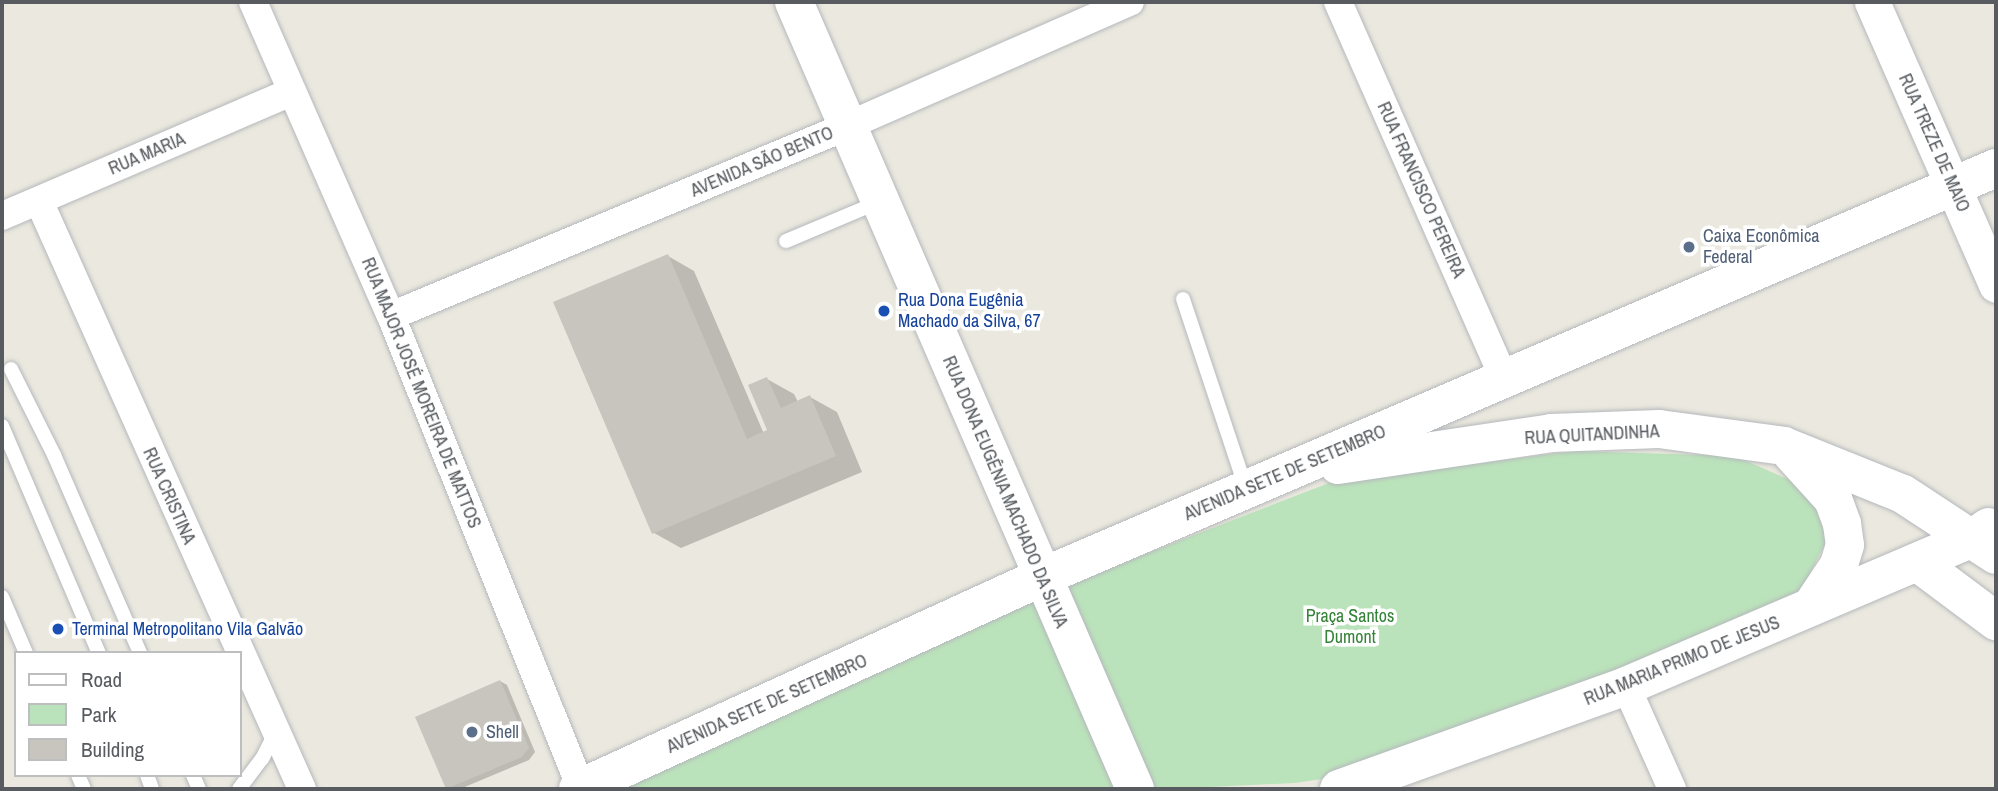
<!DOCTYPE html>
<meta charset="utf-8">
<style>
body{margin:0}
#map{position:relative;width:1998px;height:791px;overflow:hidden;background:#ebe9df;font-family:"Archivo Narrow",sans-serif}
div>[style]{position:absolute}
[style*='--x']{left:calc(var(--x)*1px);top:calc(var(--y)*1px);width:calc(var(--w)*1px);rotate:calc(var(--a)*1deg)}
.green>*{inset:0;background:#bbe3bb}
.shadow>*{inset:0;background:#0003}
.building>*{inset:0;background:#c8c5bf}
.roads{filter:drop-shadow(0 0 2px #b5b8bc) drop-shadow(0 0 2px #b5b8bc)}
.service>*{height:14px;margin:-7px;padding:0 7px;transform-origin:7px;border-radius:7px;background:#fff}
.minor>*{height:28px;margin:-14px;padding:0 14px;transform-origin:14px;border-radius:14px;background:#fff}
.tertiary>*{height:35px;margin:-17.5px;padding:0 17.5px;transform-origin:17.5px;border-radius:17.5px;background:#fff}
.secondary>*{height:38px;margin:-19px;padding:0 19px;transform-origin:19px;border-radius:19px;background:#fff}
.dots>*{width:19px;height:19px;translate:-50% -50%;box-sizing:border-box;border:4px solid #fff;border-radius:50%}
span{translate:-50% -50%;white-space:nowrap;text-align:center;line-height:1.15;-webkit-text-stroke:7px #fff;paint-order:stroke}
.street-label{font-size:18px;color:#585c60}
.service-label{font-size:18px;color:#4e5e75}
.left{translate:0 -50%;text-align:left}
.transit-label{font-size:18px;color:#164399}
.park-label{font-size:18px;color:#358338}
.frame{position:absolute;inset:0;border:4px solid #585c60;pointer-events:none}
.legend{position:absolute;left:14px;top:651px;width:228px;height:126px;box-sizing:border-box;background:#fff;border:2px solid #bcbebf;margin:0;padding:9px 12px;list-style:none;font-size:21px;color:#585c60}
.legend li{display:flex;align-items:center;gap:14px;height:35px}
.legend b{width:35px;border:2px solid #bcbebf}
</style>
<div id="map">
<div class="green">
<i style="clip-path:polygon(1574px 451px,1735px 456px,1794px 482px,1833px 528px,1802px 589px,1751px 621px,1375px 771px,1295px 783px,1170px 789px,591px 789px,1104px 570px,1329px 483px)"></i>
</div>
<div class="shadow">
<i style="clip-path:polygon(668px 256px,694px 271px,764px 434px,770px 431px,767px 379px,794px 394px,798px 402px,810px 397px,837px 412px,862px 472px,681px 548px,654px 533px)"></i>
<i style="clip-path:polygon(500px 681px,507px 685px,535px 752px,529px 760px,460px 789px,450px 789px,447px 788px)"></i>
</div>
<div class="building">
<i style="clip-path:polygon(668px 254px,747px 439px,767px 430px,748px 385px,767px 377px,781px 408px,810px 395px,836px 456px,652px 534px,553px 302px)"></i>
<i style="clip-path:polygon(500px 680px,529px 748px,522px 757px,446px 789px,415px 717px)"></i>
</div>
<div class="roads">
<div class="service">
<i style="--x:786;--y:241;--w:101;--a:-22.8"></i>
<i style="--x:1183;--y:299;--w:199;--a:71.6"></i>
<i style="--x:11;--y:369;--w:96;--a:63.4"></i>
<i style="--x:54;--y:455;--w:216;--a:66.5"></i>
<i style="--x:2;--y:426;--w:247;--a:66.9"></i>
<i style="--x:2;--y:597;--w:61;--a:66.8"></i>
<i style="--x:78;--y:775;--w:15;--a:67"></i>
<i style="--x:147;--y:775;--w:15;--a:70"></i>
<i style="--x:193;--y:775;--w:15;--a:67"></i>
<i style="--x:239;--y:789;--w:38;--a:-53"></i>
<i style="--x:262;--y:759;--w:30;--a:-63"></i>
</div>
<div class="minor">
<i style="--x:253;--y:2;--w:343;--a:66.3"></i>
<i style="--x:391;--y:316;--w:509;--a:68.07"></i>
<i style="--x:1338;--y:2;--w:412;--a:66.2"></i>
<i style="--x:39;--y:201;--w:644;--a:65.9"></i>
<i style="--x:2;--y:216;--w:315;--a:-23.2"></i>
<i style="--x:391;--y:316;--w:494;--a:-22.6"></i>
<i style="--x:847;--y:126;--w:309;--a:-23.7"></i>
<i style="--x:1626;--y:686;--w:113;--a:65.9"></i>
</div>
<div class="tertiary">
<i style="--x:1872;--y:2;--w:309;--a:66.3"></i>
</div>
<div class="secondary">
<i style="--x:794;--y:2;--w:858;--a:66.57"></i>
<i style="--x:1792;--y:454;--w:61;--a:47.7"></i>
<i style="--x:1833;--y:499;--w:27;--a:70"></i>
<i style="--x:1842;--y:524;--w:21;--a:82"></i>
<i style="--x:1845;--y:545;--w:21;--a:107"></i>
<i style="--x:1839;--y:565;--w:50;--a:123.7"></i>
<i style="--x:1338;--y:465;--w:215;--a:-8.5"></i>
<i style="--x:1551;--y:433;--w:108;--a:-2.1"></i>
<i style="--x:1659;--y:429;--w:126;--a:7.7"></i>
<i style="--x:1784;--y:446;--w:128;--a:22"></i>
<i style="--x:1903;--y:494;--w:111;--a:33.3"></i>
<i style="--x:1917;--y:562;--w:99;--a:36.8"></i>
<i style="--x:578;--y:789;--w:510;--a:-24.56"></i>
<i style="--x:1042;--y:577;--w:1038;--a:-23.21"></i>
<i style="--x:1339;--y:789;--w:305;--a:-19.7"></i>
<i style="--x:1626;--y:686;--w:377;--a:-23.1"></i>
<i style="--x:1973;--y:538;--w:19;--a:-35"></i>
</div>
</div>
<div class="dots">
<i style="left:1689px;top:247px;background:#5c6f8a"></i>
<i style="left:884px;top:311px;background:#1a4fb4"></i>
<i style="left:58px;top:629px;background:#1a4fb4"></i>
<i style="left:472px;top:732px;background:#5c6f8a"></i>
</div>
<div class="street-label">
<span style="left:1934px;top:143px;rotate:66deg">RUA TREZE DE MAIO</span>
<span style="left:147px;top:154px;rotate:-23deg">RUA MARIA</span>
<span style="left:762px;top:162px;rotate:-23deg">AVENIDA SÃO BENTO</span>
<span style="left:1421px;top:190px;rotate:66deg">RUA FRANCISCO PEREIRA</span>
<span style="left:421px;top:393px;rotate:68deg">RUA MAJOR JOSÉ MOREIRA DE MATTOS</span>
<span style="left:1592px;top:435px;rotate:-3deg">RUA QUITANDINHA</span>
<span style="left:1285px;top:473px;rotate:-23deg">AVENIDA SETE DE SETEMBRO</span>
<span style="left:1005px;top:492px;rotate:67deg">RUA DONA EUGÊNIA MACHADO DA SILVA</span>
<span style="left:169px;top:496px;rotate:66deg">RUA CRISTINA</span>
<span style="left:1682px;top:661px;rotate:-22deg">RUA MARIA PRIMO DE JESUS</span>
<span style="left:767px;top:704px;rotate:-24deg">AVENIDA SETE DE SETEMBRO</span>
</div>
<div class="service-label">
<span class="left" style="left:1703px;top:247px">Caixa Econômica<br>Federal</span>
<span class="left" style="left:486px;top:732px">Shell</span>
</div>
<div class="transit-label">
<span class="left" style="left:898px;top:311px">Rua Dona Eugênia<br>Machado da Silva, 67</span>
<span class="left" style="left:72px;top:629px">Terminal Metropolitano Vila Galvão</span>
</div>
<div class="park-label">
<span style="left:1350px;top:627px">Praça Santos<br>Dumont</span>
</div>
<div class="frame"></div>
<ul class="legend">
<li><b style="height:9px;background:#fff"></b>Road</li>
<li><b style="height:19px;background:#bbe3bb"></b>Park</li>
<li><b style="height:19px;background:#c8c5bf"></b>Building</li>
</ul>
</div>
